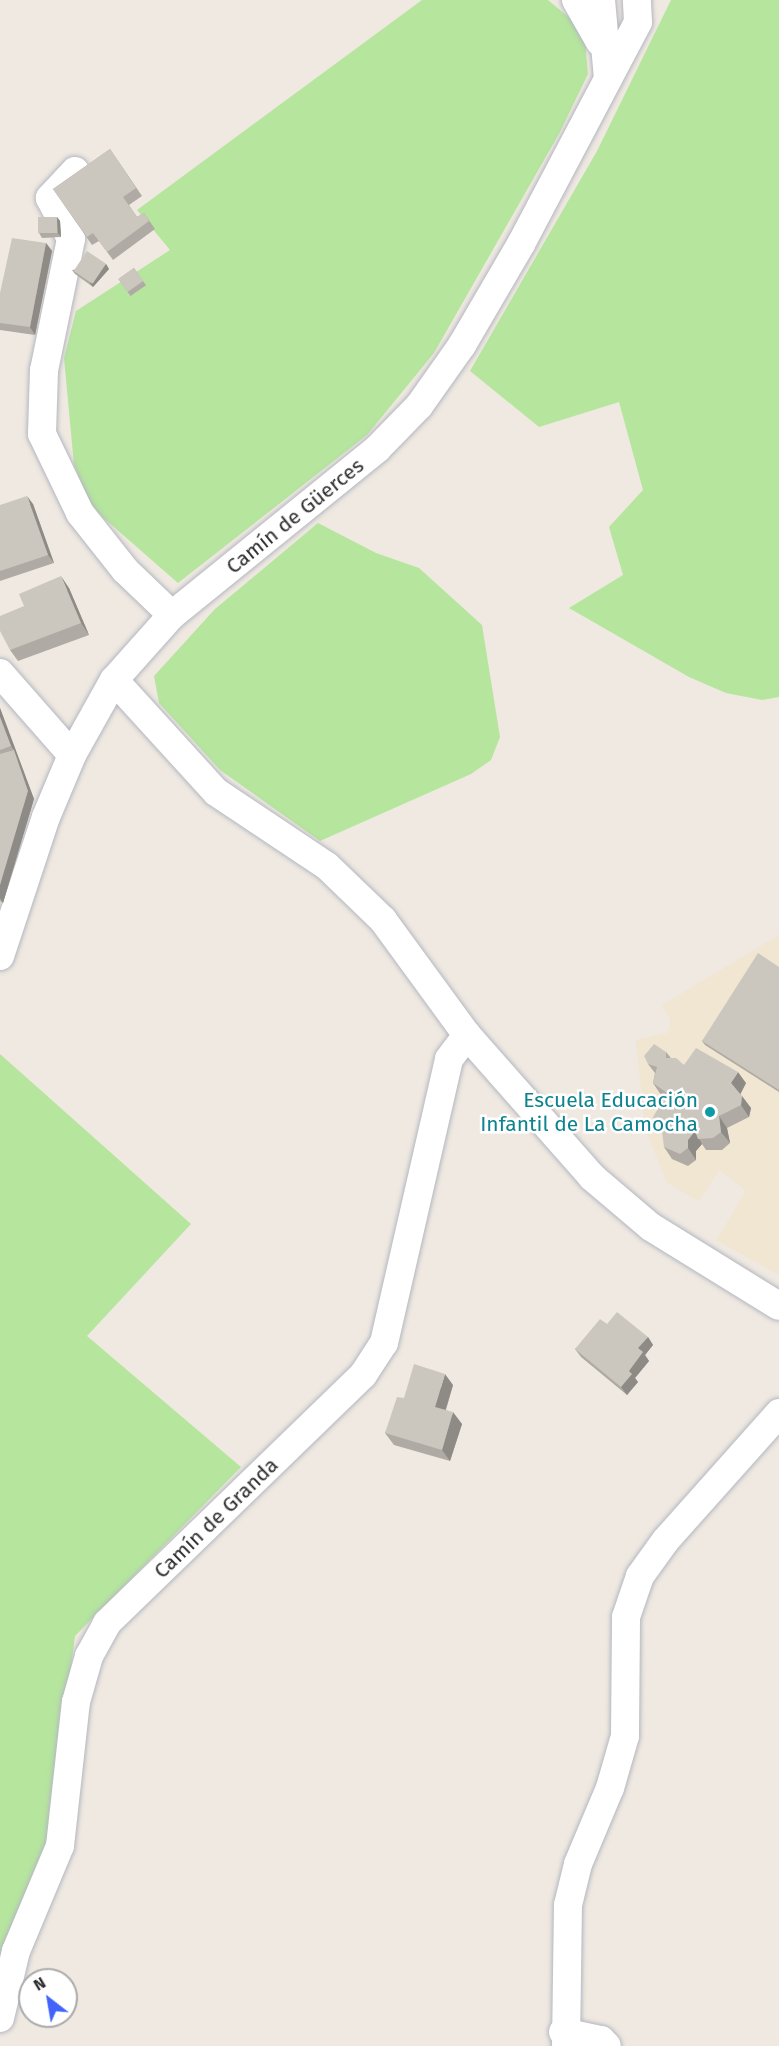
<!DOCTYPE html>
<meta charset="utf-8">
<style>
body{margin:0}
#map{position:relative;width:779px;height:2046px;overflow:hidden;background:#efe9e1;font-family:"Fira Sans",sans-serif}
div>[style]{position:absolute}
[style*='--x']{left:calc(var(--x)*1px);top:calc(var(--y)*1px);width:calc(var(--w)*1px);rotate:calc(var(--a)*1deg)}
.education>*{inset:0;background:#f0e6d1}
.green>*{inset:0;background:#b6e59e}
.roads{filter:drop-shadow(0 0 2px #b4b7c1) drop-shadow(0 0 2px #b4b7c1)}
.minor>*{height:28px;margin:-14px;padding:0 14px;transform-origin:14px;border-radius:14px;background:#fff}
.wall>*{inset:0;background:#afaba4;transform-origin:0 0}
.shaded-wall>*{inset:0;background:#8e8b86}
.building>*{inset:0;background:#cbc7bf;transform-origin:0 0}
.dots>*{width:16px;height:16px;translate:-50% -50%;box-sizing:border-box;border:3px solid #fff;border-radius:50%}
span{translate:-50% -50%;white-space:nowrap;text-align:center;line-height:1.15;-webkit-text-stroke:5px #fff;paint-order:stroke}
.street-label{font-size:21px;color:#2e2e2e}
.culture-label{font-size:21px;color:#0d838f}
.right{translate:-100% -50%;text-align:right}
.north{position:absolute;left:18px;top:1968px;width:60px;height:60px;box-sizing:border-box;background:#fff;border:2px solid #ababab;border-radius:50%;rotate:329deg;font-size:16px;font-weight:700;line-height:24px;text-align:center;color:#2e2e2e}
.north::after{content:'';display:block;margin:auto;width:21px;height:27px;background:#4264fb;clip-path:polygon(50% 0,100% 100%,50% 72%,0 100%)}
</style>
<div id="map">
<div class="education">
<i style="clip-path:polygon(779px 935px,779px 1275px,716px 1240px,746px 1191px,719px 1170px,699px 1201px,667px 1183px,645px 1128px,636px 1040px,667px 1033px,671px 1020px,662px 1005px)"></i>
</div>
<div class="green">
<i style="clip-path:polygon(422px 0,548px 0,584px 30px,588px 74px,560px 132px,434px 353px,367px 435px,178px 583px,91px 507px,74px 465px,64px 358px,76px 311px,170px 250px,137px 210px)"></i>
<i style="clip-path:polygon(671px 0,779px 0,779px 697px,762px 700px,726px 693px,689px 677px,569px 608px,623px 575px,609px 527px,643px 490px,619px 402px,539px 427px,470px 371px,597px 151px)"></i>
<i style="clip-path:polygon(318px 523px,376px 553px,419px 568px,482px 625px,500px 737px,491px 760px,471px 774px,320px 841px,220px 770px,159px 703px,154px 676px,215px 609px)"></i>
<i style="clip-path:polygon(0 1054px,191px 1224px,87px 1336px,241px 1467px,75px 1636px,47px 1844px,0 1959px)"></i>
</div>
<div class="roads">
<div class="minor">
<i style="--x:576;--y:0;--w:48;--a:60.3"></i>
<i style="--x:601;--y:0;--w:79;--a:84.9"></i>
<i style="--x:75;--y:171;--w:37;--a:133"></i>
<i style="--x:50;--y:198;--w:46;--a:62.9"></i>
<i style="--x:71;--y:239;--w:134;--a:101.6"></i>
<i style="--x:44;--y:370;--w:64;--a:91.8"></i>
<i style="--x:42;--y:434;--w:88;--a:64.3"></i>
<i style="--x:80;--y:513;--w:73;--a:51.7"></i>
<i style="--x:125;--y:570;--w:65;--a:43.8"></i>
<i style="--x:0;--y:673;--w:109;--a:48.7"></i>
<i style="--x:114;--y:680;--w:151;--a:47.7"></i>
<i style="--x:216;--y:792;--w:133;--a:33.7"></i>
<i style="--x:327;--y:866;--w:78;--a:44"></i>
<i style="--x:383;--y:920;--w:142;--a:53.9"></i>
<i style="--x:467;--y:1035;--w:189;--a:48.6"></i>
<i style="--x:592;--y:1177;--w:77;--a:40.3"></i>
<i style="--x:651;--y:1227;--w:150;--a:31.7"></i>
<i style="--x:0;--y:956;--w:146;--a:-71.7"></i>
<i style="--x:46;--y:817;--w:67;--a:-67.2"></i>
<i style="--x:72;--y:755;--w:86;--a:-60.8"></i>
<i style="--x:114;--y:680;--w:87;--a:-48.3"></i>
<i style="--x:172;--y:615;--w:264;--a:-39"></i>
<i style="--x:377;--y:449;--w:60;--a:-45.7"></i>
<i style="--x:419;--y:406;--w:75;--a:-54.8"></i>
<i style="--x:462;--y:345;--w:117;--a:-59.7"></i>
<i style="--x:521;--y:244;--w:251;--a:-62.2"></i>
<i style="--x:638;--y:22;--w:22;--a:-93"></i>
<i style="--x:0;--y:2018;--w:69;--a:-76.6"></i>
<i style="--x:16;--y:1951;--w:114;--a:-67.3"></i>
<i style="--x:60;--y:1846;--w:145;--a:-83.7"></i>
<i style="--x:76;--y:1702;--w:48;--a:-74.2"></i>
<i style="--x:89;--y:1656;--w:38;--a:-61"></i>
<i style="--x:107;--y:1623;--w:356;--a:-44.1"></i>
<i style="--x:363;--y:1375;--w:38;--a:-57"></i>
<i style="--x:384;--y:1343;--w:291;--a:-77.1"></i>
<i style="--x:449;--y:1059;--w:30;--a:-53"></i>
<i style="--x:563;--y:2032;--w:39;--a:12"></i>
<i style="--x:601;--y:2040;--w:8;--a:45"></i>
<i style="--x:566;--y:2046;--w:141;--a:-89.2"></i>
<i style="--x:568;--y:1905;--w:42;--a:-76.3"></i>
<i style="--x:578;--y:1864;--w:82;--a:-67.2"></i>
<i style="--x:610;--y:1788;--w:54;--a:-73.9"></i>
<i style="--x:625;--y:1736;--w:119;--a:-89.5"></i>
<i style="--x:626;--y:1617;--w:43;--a:-71.1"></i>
<i style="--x:640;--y:1576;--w:44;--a:-54.2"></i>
<i style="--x:666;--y:1540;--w:170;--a:-48.3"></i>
</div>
</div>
<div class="wall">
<i style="clip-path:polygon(110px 149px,142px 196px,129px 205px,137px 217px,144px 213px,155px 229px,113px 260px,99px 241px,92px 245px,53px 189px)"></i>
<i style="clip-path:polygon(57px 217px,60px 221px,61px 237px,42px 238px,39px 233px)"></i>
<i style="clip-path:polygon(46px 243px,52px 251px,35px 335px,0 330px,0 323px)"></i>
<i style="clip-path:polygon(106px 264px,109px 269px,93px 287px,75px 274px,72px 270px)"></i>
<i style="left:134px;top:268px;width:21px;height:19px;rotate:55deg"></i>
<i style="clip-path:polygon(33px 504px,54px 563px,0 581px,0 505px)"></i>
<i style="clip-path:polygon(69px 588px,89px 635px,18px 661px,10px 650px)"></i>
<i style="clip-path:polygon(0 708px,34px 799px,3px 903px,0 901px)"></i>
<i style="clip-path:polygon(779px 967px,779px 1092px,705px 1045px,702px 1041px)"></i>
<i style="clip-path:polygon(666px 1052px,671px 1058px,684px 1065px,746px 1083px,740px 1094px,751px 1108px,749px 1117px,727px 1128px,730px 1143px,722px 1150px,706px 1150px,702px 1144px,696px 1151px,696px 1160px,688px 1166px,672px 1159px,664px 1147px,665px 1097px,661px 1095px,653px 1083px,655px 1073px,648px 1064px)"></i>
<i style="clip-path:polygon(607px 1324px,648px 1337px,653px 1345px,645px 1355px,649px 1361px,635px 1378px,638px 1382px,627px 1395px,581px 1357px,575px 1349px)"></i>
<i style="clip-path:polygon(453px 1385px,446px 1410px,462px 1424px,450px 1461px,394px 1445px,385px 1433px,404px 1398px)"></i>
</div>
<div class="shaded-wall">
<i style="clip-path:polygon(57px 217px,60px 221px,61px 237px,58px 233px)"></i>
<i style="clip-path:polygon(46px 243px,52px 251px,35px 335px,30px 327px)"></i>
<i style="clip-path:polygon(106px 264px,109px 269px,93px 287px,90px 283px)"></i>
<i style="clip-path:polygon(27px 496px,33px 504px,54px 563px,48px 555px)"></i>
<i style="clip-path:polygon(61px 576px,69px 588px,89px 635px,81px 623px)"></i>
<i style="clip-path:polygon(0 708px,34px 799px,3px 903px,0 898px,0 885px,14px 750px,11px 746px,0 717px)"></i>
<i style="clip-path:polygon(738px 1072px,746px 1083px,740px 1095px,731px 1083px)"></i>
<i style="clip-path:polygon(742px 1096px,751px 1108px,749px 1117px,741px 1105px)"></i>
<i style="clip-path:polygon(719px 1116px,727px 1128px,730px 1143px,721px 1132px)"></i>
<i style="clip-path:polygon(695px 1131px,702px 1144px,696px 1151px,696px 1160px,688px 1148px,688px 1140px)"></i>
<i style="clip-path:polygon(648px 1337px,653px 1345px,645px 1355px,649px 1361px,635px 1378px,638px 1382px,627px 1395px,621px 1387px,638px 1348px)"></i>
<i style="clip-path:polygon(445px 1374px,453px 1385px,443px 1418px,435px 1407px)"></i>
<i style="clip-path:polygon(453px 1412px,462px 1424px,450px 1461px,442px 1450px)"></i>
</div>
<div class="building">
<i style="clip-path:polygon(110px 149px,136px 188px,123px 197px,137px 217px,144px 213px,149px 221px,107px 252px,93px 233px,87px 237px,53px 189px)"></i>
<i style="left:38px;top:217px;width:19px;height:16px"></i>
<i style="clip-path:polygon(12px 238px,46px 243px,30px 327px,0 323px,0 293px)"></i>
<i style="left:87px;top:251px;width:23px;height:24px;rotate:34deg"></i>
<i style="left:134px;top:268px;width:16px;height:19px;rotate:55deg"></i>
<i style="clip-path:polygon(27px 496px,48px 555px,0 571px,0 505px)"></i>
<i style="clip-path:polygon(61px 576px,81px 623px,10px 650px,0 631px,0 616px,24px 606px,19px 594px)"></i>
<i style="clip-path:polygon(0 717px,11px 746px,0 750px)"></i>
<i style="clip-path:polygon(14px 750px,28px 791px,0 885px,0 754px)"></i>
<i style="clip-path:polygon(758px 953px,779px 967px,779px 1090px,702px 1041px)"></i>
<i style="clip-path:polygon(654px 1044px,666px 1052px,666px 1058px,676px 1058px,684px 1065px,696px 1048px,738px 1072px,731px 1083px,742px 1096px,741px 1105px,719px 1116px,721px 1132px,713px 1138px,698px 1139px,695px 1131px,688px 1140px,688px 1148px,680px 1154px,664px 1147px,662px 1131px,653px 1117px,667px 1093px,653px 1083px,657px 1067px,648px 1064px,644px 1056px)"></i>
<i style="clip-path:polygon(617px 1312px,648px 1337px,638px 1348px,643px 1352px,629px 1371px,632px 1374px,621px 1387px,575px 1349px,600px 1319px,607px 1324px)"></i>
<i style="clip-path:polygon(414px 1364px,445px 1374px,435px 1407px,453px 1412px,442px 1450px,385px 1433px,397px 1397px,404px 1398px)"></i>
</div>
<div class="dots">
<i style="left:710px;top:1112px;background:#0f9aa8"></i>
</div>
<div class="street-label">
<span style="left:295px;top:516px;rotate:-39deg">Camín de Güerces</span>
<span style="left:216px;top:1518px;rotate:-44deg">Camín de Granda</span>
</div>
<div class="culture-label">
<span class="right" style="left:698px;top:1112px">Escuela Educación<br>Infantil de La Camocha</span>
</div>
<div class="north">N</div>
</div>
